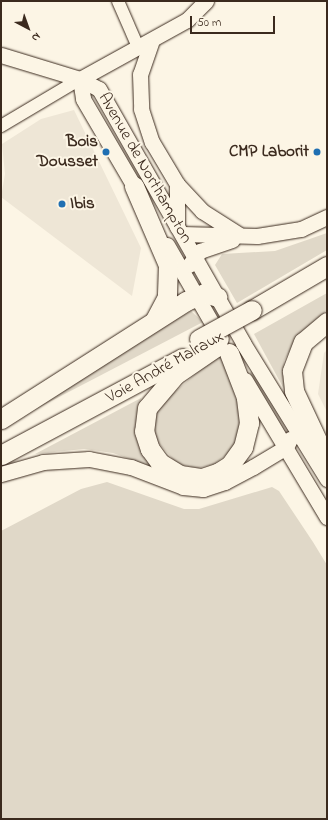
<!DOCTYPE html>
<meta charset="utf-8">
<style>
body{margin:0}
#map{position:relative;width:328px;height:820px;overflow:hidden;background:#fcf5e5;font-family:"Indie Flower",sans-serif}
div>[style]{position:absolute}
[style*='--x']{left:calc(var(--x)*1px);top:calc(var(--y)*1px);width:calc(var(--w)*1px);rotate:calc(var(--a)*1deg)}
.built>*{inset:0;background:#eee6d6}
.green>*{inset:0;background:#e0d8c8}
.roads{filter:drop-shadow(0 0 1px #3b2a1e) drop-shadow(0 0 1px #3b2a1e)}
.minor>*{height:12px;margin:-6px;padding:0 6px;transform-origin:6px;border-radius:6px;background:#fcf5e5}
.tertiary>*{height:15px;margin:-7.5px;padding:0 7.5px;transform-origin:7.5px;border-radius:7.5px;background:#fcf5e5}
.primary>*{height:19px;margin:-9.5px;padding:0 9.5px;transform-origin:9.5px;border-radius:9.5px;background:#fcf5e5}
.bridges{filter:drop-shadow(0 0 1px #3b2a1e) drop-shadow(0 0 1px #3b2a1e)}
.primary-bridge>*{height:19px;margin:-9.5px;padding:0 9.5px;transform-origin:9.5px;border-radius:9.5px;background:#fcf5e5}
.dots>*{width:11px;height:11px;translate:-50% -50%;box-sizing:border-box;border:2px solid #fcf5e5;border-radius:50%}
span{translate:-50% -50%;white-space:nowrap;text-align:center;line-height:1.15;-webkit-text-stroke:4px #fcf5e5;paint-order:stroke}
.poi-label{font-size:17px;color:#3b2a1e;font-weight:700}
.right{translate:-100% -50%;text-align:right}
.left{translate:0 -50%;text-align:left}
.street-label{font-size:17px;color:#3b2a1e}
.frame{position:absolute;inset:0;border:2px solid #3b2a1e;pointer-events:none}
.north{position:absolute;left:8px;top:8px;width:40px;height:40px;-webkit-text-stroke:3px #fcf5e5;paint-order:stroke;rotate:139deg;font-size:11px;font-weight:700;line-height:16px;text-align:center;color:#3b2a1e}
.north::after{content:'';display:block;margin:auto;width:14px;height:18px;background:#3b2a1e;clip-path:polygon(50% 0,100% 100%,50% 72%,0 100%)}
.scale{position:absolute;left:190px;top:16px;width:85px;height:18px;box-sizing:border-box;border:2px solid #3b2a1e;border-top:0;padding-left:5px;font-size:12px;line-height:14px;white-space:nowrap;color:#3b2a1e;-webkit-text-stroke:3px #fcf5e5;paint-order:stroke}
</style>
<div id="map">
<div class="built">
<i style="clip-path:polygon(74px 110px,141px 248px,132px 296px,1px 197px,5px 174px,2px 144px,41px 119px)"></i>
<i style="clip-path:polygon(327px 350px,327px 412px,318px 394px,324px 353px)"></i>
</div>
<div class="green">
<i style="clip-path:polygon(327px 233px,327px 250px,237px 303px,215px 265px,222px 254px,275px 251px)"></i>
<i style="clip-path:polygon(327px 293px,327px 310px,298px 335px,284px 361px,283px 372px,303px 424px,254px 334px)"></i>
<i style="clip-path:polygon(191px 311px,203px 322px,13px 421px,146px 336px)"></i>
<i style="clip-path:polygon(220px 353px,239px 407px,239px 434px,230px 452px,214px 464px,198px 468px,177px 464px,156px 440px,153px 427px,157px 407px)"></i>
<i style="clip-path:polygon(253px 370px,290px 429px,287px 438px,250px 373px)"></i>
<i style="clip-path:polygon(141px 398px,135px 434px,139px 446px,155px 468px,113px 453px,84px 449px,35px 454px)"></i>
<i style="clip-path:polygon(107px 482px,184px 509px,199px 509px,272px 487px,279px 491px,313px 542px,327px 565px,327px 819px,1px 819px,1px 531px,81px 489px)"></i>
</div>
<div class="roads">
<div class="minor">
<i style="--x:118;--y:1;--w:50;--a:66.5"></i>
<i style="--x:1;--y:126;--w:92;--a:-30.7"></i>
</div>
<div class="tertiary">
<i style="--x:152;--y:40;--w:36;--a:109"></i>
<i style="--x:140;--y:74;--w:35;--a:88"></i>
<i style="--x:141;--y:109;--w:35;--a:72"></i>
<i style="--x:152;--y:142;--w:49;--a:59.2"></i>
<i style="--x:177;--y:184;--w:43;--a:90"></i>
<i style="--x:1;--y:55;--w:83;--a:16.9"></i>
<i style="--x:80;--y:79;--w:21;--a:28"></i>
<i style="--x:99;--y:89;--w:292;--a:60.4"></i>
<i style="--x:243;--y:343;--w:160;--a:58.3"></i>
<i style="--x:80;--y:79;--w:20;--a:81"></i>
<i style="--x:83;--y:99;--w:111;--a:59.7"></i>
<i style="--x:80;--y:79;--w:122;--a:-28.9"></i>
<i style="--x:187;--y:20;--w:27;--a:-45"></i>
<i style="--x:177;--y:184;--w:37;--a:47"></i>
<i style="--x:202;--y:211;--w:43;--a:32.6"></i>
<i style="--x:182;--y:234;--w:75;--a:1.5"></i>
<i style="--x:257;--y:236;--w:45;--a:-9"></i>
<i style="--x:301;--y:229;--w:29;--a:-25"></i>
<i style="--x:167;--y:245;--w:108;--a:60.1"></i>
<i style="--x:189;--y:265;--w:18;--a:-52"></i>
<i style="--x:200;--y:251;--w:34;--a:-19"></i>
<i style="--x:245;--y:380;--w:160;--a:59.1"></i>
<i style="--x:1;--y:474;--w:44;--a:-15.9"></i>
<i style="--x:43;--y:462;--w:46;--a:-3.7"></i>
<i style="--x:89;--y:459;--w:43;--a:10.8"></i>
<i style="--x:131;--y:467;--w:56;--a:21"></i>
<i style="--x:183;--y:487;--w:20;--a:6"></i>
<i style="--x:203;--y:489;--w:23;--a:-18"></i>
<i style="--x:225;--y:482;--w:32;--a:-28"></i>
<i style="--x:253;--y:467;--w:39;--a:-31"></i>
<i style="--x:286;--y:447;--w:9;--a:-63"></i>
</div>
<div class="primary">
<i style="--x:134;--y:186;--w:86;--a:66.7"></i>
<i style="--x:168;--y:265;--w:32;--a:92"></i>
<i style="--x:167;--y:297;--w:26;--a:118"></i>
<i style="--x:252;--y:310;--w:87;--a:-30.4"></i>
<i style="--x:327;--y:322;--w:31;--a:140"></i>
<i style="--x:303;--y:342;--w:31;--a:111"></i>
<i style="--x:292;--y:371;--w:20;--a:84"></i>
<i style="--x:294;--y:391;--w:77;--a:64.8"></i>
<i style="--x:218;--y:339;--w:8;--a:104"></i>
<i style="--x:216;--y:347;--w:50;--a:145.7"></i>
<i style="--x:175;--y:375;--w:43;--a:130.3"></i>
<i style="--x:147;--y:408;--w:23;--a:97"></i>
<i style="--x:144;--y:431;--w:19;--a:72"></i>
<i style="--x:150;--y:449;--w:17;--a:54"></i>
<i style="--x:160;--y:463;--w:23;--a:31"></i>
<i style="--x:180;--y:475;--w:22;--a:8"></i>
<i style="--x:202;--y:478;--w:18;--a:-19"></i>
<i style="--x:219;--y:472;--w:13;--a:-32"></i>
<i style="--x:230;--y:465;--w:22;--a:-54"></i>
<i style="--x:243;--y:447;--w:25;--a:-76"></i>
<i style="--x:249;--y:423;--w:26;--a:-97"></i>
<i style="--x:246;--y:397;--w:47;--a:-111.1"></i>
<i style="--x:1;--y:419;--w:219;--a:-32.5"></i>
<i style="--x:186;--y:301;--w:21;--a:-23"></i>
<i style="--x:205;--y:293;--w:13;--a:18"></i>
<i style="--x:1;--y:455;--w:206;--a:-28.1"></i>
</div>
</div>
<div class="bridges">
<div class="primary-bridge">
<i style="--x:199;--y:339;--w:60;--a:-28.7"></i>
</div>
</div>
<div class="dots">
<i style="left:106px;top:152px;background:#1f6fb2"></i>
<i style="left:317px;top:152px;background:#1f6fb2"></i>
<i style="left:62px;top:204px;background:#1f6fb2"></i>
</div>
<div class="poi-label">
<span class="right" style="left:98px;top:152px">Bois<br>Dousset</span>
<span class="right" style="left:309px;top:152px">CMP Laborit</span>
<span class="left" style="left:70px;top:204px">Ibis</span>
</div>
<div class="street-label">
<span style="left:145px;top:168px;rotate:60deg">Avenue de Northampton</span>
<span style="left:165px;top:367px;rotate:-29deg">Voie André Malraux</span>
</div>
<div class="frame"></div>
<div class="north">N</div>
<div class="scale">50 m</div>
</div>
